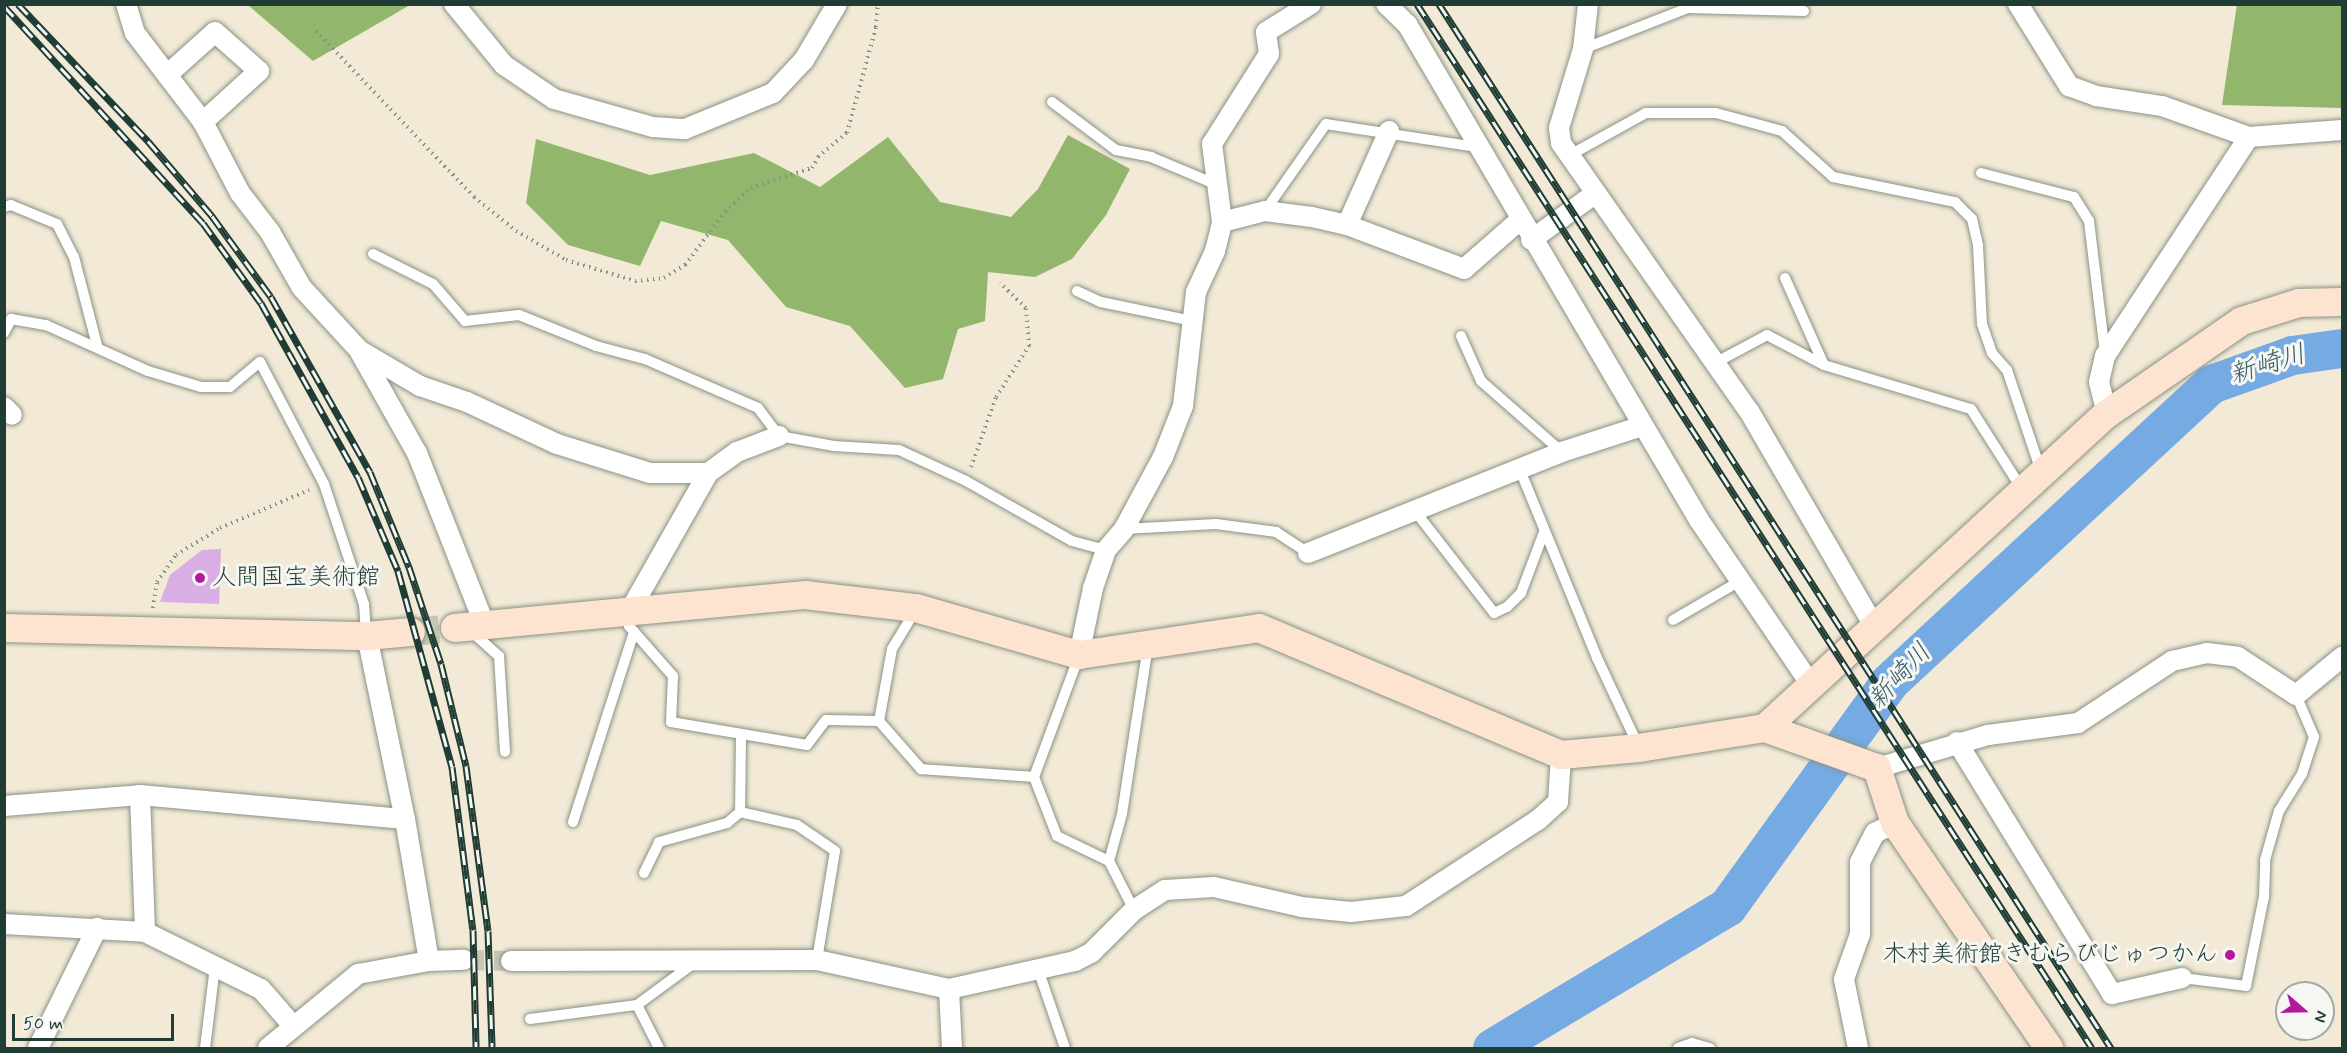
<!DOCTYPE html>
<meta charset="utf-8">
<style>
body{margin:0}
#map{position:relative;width:2347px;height:1053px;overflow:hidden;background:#f2e9d6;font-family:Mynerve,"Klee One",sans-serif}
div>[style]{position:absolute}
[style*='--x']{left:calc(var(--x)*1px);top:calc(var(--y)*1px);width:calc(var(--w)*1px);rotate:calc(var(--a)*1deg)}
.forest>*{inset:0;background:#92b66b}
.river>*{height:39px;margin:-19.5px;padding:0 19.5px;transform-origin:19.5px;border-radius:19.5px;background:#75aae2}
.building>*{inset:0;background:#d9aee4}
.street-tunnel>*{height:20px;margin-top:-10px;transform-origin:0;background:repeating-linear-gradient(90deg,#c8c7b6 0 20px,transparent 0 30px)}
.secondary-tunnel>*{height:28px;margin-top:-14px;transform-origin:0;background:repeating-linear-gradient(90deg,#c8c7b6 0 28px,transparent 0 42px)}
.path>*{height:4px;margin-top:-2px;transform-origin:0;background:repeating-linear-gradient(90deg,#889385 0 1.5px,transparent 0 6px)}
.roads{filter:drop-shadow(0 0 2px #889385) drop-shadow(0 0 2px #889385)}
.lane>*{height:10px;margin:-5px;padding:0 5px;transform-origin:5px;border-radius:5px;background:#fff}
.street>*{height:20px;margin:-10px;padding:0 10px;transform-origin:10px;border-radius:10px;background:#fff}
.secondary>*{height:28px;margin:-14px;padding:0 14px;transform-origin:14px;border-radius:14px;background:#fde4d0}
.rail>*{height:7px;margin-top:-3.5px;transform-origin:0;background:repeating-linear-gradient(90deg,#f6f6f2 0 14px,#1f3d34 0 28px);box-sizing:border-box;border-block:2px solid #1f3d34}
.dots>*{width:16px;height:16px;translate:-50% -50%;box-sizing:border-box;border:3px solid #f6f6f2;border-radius:50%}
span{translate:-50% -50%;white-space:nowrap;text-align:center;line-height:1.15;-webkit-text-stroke:6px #f6f6f2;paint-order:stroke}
.poi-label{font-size:24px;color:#1f3d34}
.left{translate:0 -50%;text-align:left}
.right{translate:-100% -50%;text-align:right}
.water-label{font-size:26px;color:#395e68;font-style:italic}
.frame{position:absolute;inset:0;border:6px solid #1f3d34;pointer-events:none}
.north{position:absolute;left:2275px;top:981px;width:60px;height:60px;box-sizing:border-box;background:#f6f6f2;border:2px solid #a0aca6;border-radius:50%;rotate:110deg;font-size:16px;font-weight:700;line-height:24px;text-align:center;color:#1f3d34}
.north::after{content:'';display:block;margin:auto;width:21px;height:27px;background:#b5179e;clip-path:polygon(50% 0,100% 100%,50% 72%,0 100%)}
.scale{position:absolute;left:12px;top:1014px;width:162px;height:27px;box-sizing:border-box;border:3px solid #1f3d34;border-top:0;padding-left:8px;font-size:18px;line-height:21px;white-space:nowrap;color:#1f3d34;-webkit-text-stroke:4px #f6f6f2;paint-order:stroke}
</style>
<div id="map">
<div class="forest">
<i style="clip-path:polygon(2237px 4px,2342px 5px,2342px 108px,2222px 105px)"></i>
<i style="clip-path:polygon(248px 5px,410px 5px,313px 61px)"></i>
<i style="clip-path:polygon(1068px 135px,1130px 169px,1106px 215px,1072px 259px,1035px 277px,988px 272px,985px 321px,958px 329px,943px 379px,905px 388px,850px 326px,786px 307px,728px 240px,661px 221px,640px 266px,568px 245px,526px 203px,536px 139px,650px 175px,754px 153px,820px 187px,888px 137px,940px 202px,1011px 217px,1038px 189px)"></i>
</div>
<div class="river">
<i style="--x:1492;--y:1048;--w:274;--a:-31"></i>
<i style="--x:1727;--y:907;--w:277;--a:-54.2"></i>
<i style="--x:1889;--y:682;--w:439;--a:-42.8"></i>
<i style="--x:2211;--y:384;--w:86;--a:-19.7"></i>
<i style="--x:2292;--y:355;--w:50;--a:-8"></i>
</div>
<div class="building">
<i style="clip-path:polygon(221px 549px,219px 604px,160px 602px,170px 575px,202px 550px)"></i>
</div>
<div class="street-tunnel">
<i style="--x:464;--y:960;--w:47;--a:1.2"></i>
</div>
<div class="secondary-tunnel">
<i style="--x:411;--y:632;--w:44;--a:-5.2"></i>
</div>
<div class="path">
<i style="--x:316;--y:31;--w:229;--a:46.4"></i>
<i style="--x:474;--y:197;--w:54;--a:39"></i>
<i style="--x:516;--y:231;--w:58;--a:30.1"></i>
<i style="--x:566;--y:260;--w:72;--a:16.9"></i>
<i style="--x:635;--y:281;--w:29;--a:-6"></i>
<i style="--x:664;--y:278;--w:25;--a:-32"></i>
<i style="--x:685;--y:265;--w:66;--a:-53"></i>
<i style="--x:725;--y:212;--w:35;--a:-43"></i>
<i style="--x:751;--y:188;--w:64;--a:-18.2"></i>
<i style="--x:812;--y:168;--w:13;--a:-61"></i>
<i style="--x:818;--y:157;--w:38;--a:-40"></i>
<i style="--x:847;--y:133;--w:110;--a:-74.7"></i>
<i style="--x:876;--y:27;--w:23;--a:-85"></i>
<i style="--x:971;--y:467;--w:74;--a:-70.3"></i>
<i style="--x:996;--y:397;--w:61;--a:-57.1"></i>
<i style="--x:1029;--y:346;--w:38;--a:-95"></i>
<i style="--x:1026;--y:308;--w:36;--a:-136"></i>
<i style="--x:153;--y:608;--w:26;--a:-81"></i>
<i style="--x:157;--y:582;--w:33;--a:-55"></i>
<i style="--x:176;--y:555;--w:52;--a:-31.5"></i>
<i style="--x:220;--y:528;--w:97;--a:-23.1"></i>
</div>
<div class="roads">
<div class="lane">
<i style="--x:1583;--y:49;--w:113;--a:-21.3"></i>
<i style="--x:1688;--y:8;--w:116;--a:1.5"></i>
<i style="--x:1052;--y:102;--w:80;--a:36.9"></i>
<i style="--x:1116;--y:150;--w:36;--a:11"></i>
<i style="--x:1151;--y:157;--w:75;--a:22.8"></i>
<i style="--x:1570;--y:155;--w:87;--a:-28.9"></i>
<i style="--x:1646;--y:113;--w:70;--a:0"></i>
<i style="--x:1716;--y:113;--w:68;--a:15.3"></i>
<i style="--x:1782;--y:131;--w:69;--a:42"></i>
<i style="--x:1833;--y:177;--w:125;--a:11.6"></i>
<i style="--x:1955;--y:202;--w:24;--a:45"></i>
<i style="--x:1972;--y:219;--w:28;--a:77"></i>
<i style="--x:1978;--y:246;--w:78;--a:87.1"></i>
<i style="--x:1982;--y:324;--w:31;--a:71"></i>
<i style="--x:1992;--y:353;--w:23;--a:49"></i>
<i style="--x:2007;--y:370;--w:107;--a:71.4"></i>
<i style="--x:1981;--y:173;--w:96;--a:14.5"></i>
<i style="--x:2074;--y:197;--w:28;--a:58"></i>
<i style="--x:2089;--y:221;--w:133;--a:83.1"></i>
<i style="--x:4;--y:207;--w:7;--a:-16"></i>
<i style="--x:11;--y:205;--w:50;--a:22.4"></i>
<i style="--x:57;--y:224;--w:37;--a:63"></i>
<i style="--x:74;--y:257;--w:91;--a:75.4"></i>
<i style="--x:1265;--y:211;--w:106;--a:-55"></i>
<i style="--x:1326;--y:124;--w:153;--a:8.7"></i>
<i style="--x:373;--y:254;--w:67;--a:26.6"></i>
<i style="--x:433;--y:284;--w:49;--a:49.1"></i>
<i style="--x:465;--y:321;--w:54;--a:-6.3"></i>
<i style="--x:519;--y:315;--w:83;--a:21.9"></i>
<i style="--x:596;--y:346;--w:51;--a:14.9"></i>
<i style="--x:645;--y:359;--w:123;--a:23.4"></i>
<i style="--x:758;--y:408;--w:35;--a:53"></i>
<i style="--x:779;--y:436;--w:56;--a:10.3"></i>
<i style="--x:834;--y:446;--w:65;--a:3.5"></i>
<i style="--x:899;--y:450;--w:74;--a:24.8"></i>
<i style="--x:966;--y:481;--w:122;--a:29.5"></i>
<i style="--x:1072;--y:541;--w:35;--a:15"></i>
<i style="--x:1785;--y:278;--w:95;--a:65.9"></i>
<i style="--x:1077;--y:291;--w:26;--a:25"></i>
<i style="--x:1101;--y:302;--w:94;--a:11.7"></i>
<i style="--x:4;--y:333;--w:16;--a:-63"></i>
<i style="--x:11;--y:319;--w:36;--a:10"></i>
<i style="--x:46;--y:325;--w:112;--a:24.3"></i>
<i style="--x:148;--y:371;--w:55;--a:16.8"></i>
<i style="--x:201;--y:387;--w:29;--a:0"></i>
<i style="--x:230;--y:387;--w:39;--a:-40"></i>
<i style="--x:260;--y:362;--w:138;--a:62.3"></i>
<i style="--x:324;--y:484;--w:126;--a:71.6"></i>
<i style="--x:364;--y:604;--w:32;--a:86"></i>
<i style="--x:1461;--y:336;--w:49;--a:66"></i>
<i style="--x:1481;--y:381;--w:108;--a:41.2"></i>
<i style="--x:1715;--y:363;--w:59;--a:-28.3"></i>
<i style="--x:1767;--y:335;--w:64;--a:27.8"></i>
<i style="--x:1824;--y:365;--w:153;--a:16.7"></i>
<i style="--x:1971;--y:409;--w:95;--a:57.5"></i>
<i style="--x:1520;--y:470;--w:203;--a:67.7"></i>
<i style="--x:1597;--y:658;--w:96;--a:64.8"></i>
<i style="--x:1415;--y:511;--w:129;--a:52.2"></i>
<i style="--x:1494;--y:613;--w:14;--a:-25"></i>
<i style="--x:1507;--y:607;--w:20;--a:-45"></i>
<i style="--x:1521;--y:593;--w:65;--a:-69.3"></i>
<i style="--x:1124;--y:529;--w:92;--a:-3.1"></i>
<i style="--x:1216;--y:524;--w:61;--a:7.6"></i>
<i style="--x:1276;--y:532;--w:38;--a:33"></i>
<i style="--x:915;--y:611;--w:44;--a:121.2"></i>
<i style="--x:892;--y:649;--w:73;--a:100.2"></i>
<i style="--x:879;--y:721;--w:64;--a:48.8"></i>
<i style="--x:921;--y:769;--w:113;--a:4"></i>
<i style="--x:628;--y:614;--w:12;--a:85"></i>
<i style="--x:629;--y:626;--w:67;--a:48.7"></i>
<i style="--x:673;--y:676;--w:46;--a:92.5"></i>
<i style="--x:671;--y:722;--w:138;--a:9.6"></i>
<i style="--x:807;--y:745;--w:31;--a:-53"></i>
<i style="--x:826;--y:720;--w:53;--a:1.1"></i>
<i style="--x:1673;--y:620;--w:78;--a:-30.2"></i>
<i style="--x:471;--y:631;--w:38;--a:42"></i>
<i style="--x:499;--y:656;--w:96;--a:86.4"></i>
<i style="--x:1079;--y:656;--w:129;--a:110.4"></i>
<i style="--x:1034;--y:777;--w:63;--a:68.7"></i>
<i style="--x:1057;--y:836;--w:58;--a:25.7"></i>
<i style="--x:1109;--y:861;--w:55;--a:63"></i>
<i style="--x:741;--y:735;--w:77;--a:90.7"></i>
<i style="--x:740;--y:812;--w:58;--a:12.8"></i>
<i style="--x:797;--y:825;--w:46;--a:34.4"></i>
<i style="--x:835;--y:851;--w:110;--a:99.4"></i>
<i style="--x:573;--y:822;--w:200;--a:-72.2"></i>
<i style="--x:1109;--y:861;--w:49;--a:-74.5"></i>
<i style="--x:1122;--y:814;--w:170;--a:-81.2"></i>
<i style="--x:644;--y:873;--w:34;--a:-64"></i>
<i style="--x:659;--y:842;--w:71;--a:-15.6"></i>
<i style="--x:727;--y:823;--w:17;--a:-40"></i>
<i style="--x:1038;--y:969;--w:83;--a:71.1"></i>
<i style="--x:2182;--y:978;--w:64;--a:7.1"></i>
<i style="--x:2246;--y:986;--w:91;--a:-78.6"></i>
<i style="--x:2264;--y:897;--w:37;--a:-88"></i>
<i style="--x:2265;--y:860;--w:51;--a:-74.1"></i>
<i style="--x:2279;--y:811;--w:44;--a:-58.1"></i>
<i style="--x:2302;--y:774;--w:39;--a:-72"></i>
<i style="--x:2314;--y:737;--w:46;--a:-113.2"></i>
<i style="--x:637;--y:1005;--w:48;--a:62.9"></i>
<i style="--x:530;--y:1019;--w:108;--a:-7.5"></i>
<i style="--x:637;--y:1005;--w:71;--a:-36.4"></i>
<i style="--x:205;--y:1048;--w:82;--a:-83"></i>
<i style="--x:1678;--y:1048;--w:15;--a:-20"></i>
<i style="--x:1692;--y:1043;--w:19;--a:16"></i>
</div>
<div class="street">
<i style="--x:126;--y:4;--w:30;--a:73"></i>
<i style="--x:135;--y:33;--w:112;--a:52.6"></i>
<i style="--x:203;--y:122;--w:80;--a:62.5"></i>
<i style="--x:240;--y:193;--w:49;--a:52.4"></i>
<i style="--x:270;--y:232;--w:64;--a:60.3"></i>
<i style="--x:302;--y:288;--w:84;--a:47.4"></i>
<i style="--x:359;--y:350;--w:71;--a:30.5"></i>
<i style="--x:420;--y:386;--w:50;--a:18.8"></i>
<i style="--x:467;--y:402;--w:99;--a:25"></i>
<i style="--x:557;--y:444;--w:97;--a:17.3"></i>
<i style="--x:650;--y:473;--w:58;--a:0"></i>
<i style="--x:454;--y:4;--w:79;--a:50.7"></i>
<i style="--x:504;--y:65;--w:60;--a:34.2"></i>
<i style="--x:554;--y:99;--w:103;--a:15.8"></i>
<i style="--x:653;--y:127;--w:32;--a:4"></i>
<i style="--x:685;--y:129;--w:95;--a:-22.2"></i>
<i style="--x:773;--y:93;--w:45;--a:-46.8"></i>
<i style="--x:804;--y:60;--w:65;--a:-59.5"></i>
<i style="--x:1386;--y:4;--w:29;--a:44"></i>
<i style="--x:1407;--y:24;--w:576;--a:59.51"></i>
<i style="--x:1699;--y:520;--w:201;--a:55.8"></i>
<i style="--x:1588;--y:4;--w:45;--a:96.3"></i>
<i style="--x:1583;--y:49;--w:83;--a:106.9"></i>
<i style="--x:1559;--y:128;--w:15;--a:82"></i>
<i style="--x:1561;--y:143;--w:327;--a:55"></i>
<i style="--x:1749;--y:411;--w:249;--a:59.8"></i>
<i style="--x:2018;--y:4;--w:97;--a:58.1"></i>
<i style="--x:2069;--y:86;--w:29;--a:20"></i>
<i style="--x:2096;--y:96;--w:67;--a:8.6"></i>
<i style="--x:2162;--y:106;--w:92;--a:19.6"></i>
<i style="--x:167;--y:75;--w:64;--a:-41.9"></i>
<i style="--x:215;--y:32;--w:59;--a:41.6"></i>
<i style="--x:259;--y:71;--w:76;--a:137.7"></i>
<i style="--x:1222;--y:222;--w:44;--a:-14.3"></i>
<i style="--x:1265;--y:211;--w:47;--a:7.3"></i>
<i style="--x:1312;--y:217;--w:36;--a:13"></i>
<i style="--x:1347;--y:225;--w:125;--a:20.6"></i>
<i style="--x:1464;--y:269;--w:74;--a:-41.2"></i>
<i style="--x:1347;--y:225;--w:103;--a:-65.9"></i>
<i style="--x:1531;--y:240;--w:80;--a:-35.9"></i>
<i style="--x:360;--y:352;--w:116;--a:60.6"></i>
<i style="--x:417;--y:453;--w:186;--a:68.5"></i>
<i style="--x:4;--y:407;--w:11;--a:45"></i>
<i style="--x:2107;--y:414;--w:33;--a:-104"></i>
<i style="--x:2099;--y:382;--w:27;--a:-77"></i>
<i style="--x:2105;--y:356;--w:262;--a:-56.7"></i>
<i style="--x:2249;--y:137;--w:93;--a:-4.3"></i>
<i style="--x:1308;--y:553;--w:273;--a:-21.7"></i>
<i style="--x:1562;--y:452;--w:84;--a:-18"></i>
<i style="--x:628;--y:614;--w:162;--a:-60.4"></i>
<i style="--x:708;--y:473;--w:36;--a:-36"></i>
<i style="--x:737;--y:452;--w:45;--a:-20.9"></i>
<i style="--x:367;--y:636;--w:187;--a:78.3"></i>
<i style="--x:405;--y:819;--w:144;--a:80.4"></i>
<i style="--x:1079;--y:655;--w:68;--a:-78.2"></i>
<i style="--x:1093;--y:588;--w:40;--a:-71.1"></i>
<i style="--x:1106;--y:550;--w:28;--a:-49"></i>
<i style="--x:1124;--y:529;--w:82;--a:-61.6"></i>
<i style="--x:1163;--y:457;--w:55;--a:-68.6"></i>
<i style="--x:1183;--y:406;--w:115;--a:-83.5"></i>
<i style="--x:1196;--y:292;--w:45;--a:-65.1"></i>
<i style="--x:1215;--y:251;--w:30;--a:-76"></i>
<i style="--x:1222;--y:222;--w:79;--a:-97.3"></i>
<i style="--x:1212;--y:144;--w:107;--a:-57.7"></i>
<i style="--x:1269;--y:54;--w:22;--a:-98"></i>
<i style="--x:1266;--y:32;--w:53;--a:-31.9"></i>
<i style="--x:1957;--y:742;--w:296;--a:58.4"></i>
<i style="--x:2112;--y:994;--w:72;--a:-12.9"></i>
<i style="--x:1877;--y:768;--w:116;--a:-16.6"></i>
<i style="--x:1988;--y:735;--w:91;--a:-7.6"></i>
<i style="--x:2078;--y:723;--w:113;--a:-33.4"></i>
<i style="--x:2172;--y:661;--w:36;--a:-13"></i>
<i style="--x:2207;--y:653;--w:31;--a:7"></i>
<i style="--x:2238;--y:657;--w:69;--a:33.2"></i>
<i style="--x:2296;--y:695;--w:60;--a:-39.6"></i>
<i style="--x:140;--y:795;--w:137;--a:87.9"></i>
<i style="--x:4;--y:806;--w:136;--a:-4.6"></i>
<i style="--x:140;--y:795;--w:266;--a:5.2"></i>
<i style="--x:4;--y:924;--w:141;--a:3.2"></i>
<i style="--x:145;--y:932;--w:129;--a:26.2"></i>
<i style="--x:261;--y:989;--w:49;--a:49.1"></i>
<i style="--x:511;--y:961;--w:306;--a:-0.2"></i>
<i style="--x:817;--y:960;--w:135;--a:12.4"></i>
<i style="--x:949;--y:989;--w:129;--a:-12.5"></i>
<i style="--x:1075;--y:961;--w:18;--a:-27"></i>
<i style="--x:1091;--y:953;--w:61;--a:-45"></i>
<i style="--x:1134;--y:910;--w:37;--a:-33"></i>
<i style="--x:1165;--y:890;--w:49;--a:-3.5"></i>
<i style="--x:1214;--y:887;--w:89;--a:12.9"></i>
<i style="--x:1301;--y:907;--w:50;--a:5.7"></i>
<i style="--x:1351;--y:912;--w:55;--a:-6.2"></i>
<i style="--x:1406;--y:906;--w:158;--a:-33.1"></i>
<i style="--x:1538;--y:820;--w:27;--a:-42"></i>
<i style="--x:1558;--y:802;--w:47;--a:-86.3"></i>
<i style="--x:949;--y:989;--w:59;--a:87.1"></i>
<i style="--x:38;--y:1048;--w:134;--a:-63.8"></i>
<i style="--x:268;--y:1048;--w:117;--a:-39.4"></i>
<i style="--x:358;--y:974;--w:72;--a:-10.4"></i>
<i style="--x:429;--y:961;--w:35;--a:-2"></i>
<i style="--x:1858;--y:1048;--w:70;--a:-101.5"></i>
<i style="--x:1844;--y:979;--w:48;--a:-70.4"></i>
<i style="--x:1860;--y:934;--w:72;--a:-90"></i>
<i style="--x:1860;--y:862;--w:33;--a:-63"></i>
<i style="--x:1875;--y:833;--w:22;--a:-27"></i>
</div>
<div class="secondary">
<i style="--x:4;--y:628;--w:363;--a:1.3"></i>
<i style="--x:367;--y:636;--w:44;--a:-5.2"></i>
<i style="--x:455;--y:628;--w:352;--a:-5.4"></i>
<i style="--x:805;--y:595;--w:112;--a:6.7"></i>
<i style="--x:916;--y:608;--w:170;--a:16.1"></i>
<i style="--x:1079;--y:655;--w:182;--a:-8.5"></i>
<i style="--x:1259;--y:628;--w:328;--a:22.8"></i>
<i style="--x:1561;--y:755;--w:78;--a:-5.1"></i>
<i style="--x:1639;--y:748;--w:128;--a:-9"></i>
<i style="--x:1765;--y:728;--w:464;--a:-42.6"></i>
<i style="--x:2107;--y:414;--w:164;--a:-34.6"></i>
<i style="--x:2242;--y:321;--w:60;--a:-17.5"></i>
<i style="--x:2299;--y:303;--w:43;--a:-1.3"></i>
<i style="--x:1765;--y:728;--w:119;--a:19.7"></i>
<i style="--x:1877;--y:768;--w:58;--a:71.9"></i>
<i style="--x:1895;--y:823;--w:273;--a:55.6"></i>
</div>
</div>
<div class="rail">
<i style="--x:18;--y:4;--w:189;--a:46.5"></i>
<i style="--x:148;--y:141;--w:99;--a:49.5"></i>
<i style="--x:212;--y:216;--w:100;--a:53.9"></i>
<i style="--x:271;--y:297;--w:201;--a:60.5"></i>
<i style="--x:370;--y:472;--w:103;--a:67.7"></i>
<i style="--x:409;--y:567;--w:102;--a:71.7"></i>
<i style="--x:441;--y:664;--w:105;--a:76.2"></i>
<i style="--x:466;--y:766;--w:166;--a:82.4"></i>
<i style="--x:488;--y:931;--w:117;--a:88"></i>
<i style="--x:1417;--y:4;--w:1243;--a:57.12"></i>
<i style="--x:1439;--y:4;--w:1242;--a:57.23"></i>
<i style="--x:4;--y:6;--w:294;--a:47.5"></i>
<i style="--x:203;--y:223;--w:99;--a:54.1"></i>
<i style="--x:261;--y:303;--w:199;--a:60.9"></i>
<i style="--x:358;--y:477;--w:102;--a:66.9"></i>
<i style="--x:398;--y:571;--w:203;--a:74.6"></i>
<i style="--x:452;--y:767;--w:164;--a:82.7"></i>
<i style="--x:473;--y:930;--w:118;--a:88.5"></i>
</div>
<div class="dots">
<i style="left:200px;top:578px;background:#b5179e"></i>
<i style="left:2230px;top:955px;background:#b5179e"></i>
</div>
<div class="poi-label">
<span class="left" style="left:212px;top:578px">人間国宝美術館</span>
<span class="right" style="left:2218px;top:955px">木村美術館きむらびじゅつかん</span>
</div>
<div class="water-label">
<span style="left:2268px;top:366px;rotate:-17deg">新崎川</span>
<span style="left:1901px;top:677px;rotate:-47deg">新崎川</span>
</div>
<div class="frame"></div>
<div class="north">N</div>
<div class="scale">50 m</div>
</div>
